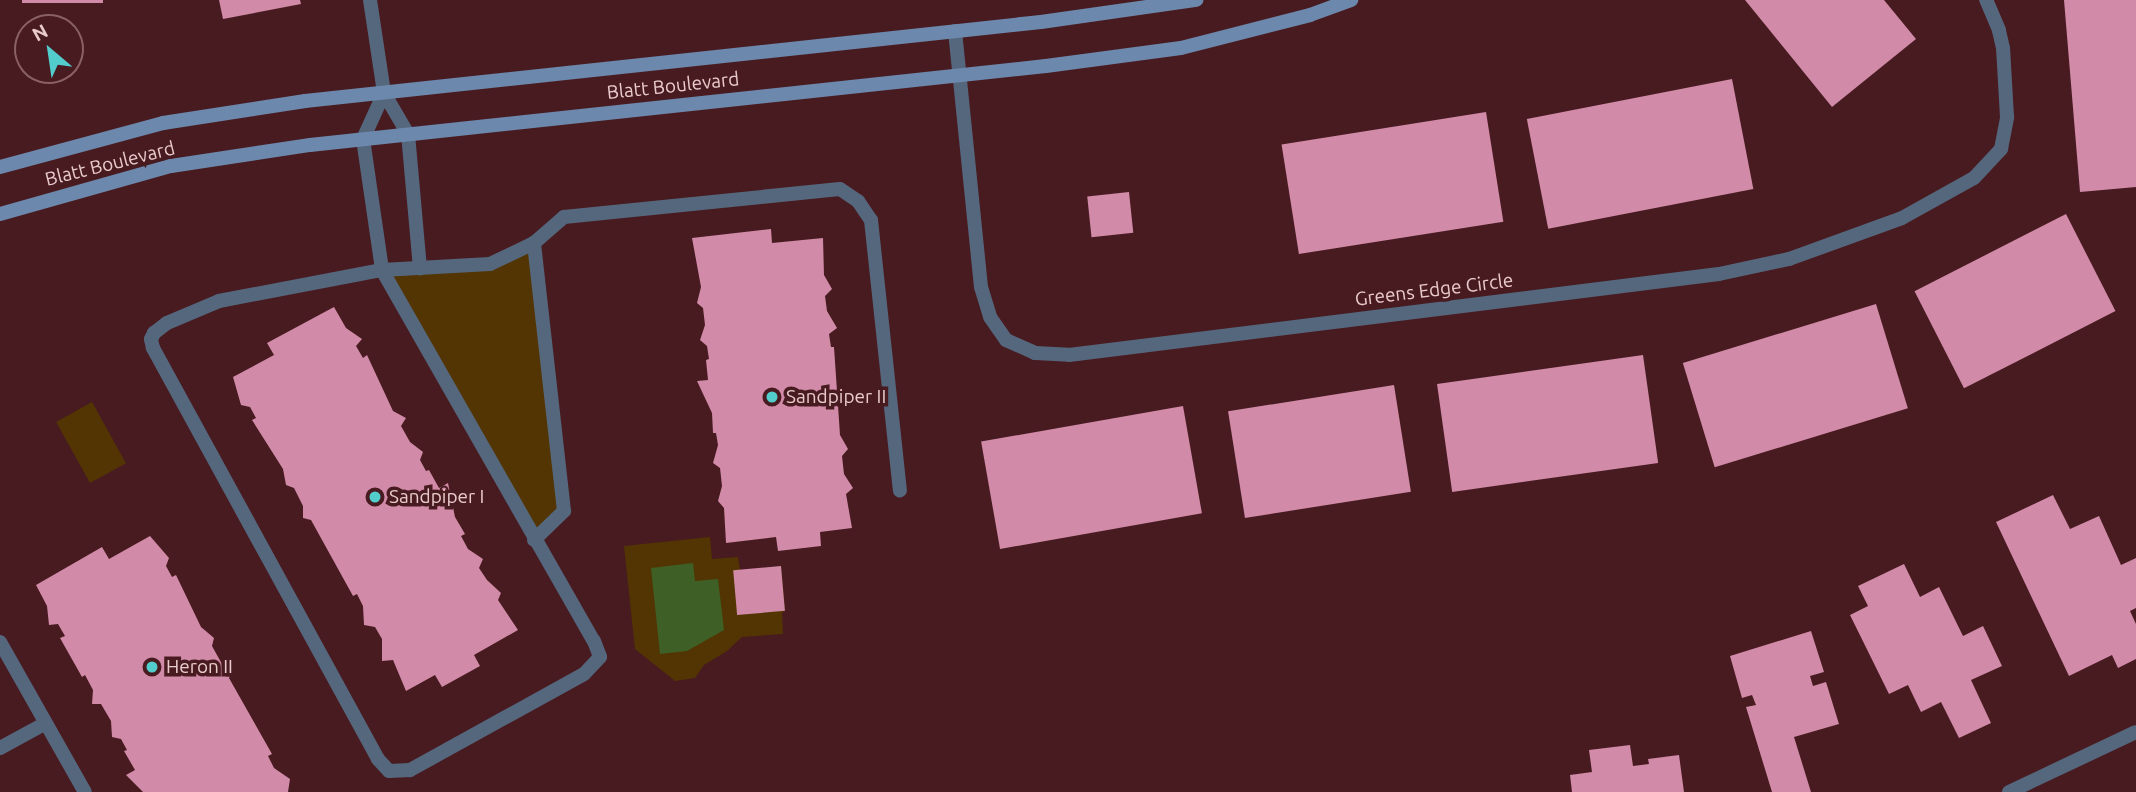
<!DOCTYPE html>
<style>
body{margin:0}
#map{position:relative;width:2136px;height:792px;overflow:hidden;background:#481b21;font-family:Ubuntu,sans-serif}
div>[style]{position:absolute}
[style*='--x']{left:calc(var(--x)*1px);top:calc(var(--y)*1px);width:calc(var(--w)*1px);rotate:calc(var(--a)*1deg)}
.green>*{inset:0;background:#523503;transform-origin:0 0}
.water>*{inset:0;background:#3e5f26}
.building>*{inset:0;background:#d18aa7;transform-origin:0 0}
.lane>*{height:14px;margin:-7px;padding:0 7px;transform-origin:7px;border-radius:7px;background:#55677d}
.street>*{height:14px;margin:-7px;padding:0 7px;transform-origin:7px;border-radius:7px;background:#55677d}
.secondary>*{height:14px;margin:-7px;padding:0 7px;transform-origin:7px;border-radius:7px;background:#6c88ac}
.dots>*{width:19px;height:19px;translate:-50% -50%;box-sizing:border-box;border:4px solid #481b21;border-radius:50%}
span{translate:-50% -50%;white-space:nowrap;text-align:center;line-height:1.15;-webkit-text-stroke:7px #481b21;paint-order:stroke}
.street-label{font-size:19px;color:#eacbcc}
.poi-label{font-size:19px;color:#eacbcc}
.left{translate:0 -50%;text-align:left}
.north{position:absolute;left:14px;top:14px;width:70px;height:70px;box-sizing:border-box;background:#481b21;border:2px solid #896165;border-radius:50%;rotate:331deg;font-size:19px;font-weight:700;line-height:28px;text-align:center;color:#eacbcc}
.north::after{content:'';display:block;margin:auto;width:24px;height:32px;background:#52cdcc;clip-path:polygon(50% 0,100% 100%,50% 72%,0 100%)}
</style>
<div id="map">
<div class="green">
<i style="clip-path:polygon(534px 243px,564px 511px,534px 540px,382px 270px,490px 264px)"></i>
<i style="left:92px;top:402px;width:70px;height:41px;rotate:61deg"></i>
<i style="clip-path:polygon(710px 537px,712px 559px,738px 557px,740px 571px,781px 566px,785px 611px,782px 613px,783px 634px,742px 637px,727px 651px,704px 665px,695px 678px,675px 681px,635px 649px,624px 546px)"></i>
</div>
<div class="water">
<i style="clip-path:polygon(693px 563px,695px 581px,718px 579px,724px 630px,687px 651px,660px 654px,651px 568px)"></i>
</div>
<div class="building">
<i style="left:22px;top:0;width:81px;height:3px"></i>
<i style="clip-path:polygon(219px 0,300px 0,301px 4px,223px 19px)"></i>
<i style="clip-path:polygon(1745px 0,1884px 0,1916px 39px,1832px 107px)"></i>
<i style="clip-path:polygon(2064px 0,2136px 0,2136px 187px,2080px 192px)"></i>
<i style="left:1732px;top:79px;width:112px;height:209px;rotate:79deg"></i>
<i style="left:1486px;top:112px;width:111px;height:207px;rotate:81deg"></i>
<i style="left:1129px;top:192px;width:41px;height:42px;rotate:84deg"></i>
<i style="left:2066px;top:214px;width:109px;height:170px;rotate:63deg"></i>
<i style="clip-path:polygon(771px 229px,772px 243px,823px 238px,824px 275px,832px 289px,825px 296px,827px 311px,837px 328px,829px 334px,831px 347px,834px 347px,840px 435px,848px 449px,842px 456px,844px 474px,853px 488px,846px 494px,852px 528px,820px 532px,821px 546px,778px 551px,776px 537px,726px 543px,724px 508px,718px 501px,722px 486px,720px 468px,713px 463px,718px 445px,716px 433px,713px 433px,712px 413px,697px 381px,708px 380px,706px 360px,709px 359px,707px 346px,700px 340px,705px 325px,703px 308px,697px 303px,701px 287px,692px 238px)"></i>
<i style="left:1876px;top:304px;width:109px;height:202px;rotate:73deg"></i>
<i style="clip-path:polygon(334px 307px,346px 328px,362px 339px,356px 346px,363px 358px,367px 355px,393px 411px,406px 418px,401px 426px,410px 442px,423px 452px,420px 460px,426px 471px,429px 470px,439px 488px,448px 483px,455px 517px,465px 534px,461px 536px,468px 549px,483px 559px,479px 568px,487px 580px,501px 593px,498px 600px,518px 630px,474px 655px,480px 666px,442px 687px,435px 675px,406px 691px,393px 660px,382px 661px,382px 639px,375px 627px,364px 625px,363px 606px,357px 594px,353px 596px,311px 520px,303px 518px,303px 506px,294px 488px,286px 485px,283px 469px,252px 420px,256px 418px,250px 407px,241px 405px,233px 377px,274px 355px,267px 343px)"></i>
<i style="left:1643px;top:355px;width:109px;height:208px;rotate:82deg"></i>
<i style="left:1394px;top:385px;width:108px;height:168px;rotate:81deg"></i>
<i style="left:1183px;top:406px;width:109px;height:205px;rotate:80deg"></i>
<i style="clip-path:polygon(2053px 495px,2070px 529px,2099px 516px,2121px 565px,2136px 558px,2136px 608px,2130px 611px,2136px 624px,2136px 659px,2118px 668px,2112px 655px,2069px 676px,1996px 522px)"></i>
<i style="clip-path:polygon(150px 536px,169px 558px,166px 566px,172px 577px,176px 575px,201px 627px,214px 638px,212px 646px,222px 664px,232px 671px,229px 678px,272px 754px,268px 756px,274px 768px,290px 779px,288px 792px,143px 792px,126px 775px,135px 770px,124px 751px,127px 750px,121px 739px,112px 737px,111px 721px,101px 704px,92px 704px,93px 690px,85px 675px,82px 677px,60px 638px,65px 636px,58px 624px,49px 625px,47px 606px,36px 585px,102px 547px,109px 559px)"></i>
<i style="clip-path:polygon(1904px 564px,1920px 597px,1939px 587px,1963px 636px,1983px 626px,2002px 666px,1971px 680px,1991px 723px,1959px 738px,1941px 702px,1921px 712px,1908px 685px,1889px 694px,1850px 615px,1868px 606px,1858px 586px)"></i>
<i style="left:781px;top:566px;width:45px;height:48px;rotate:85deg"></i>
<i style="clip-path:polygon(1811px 631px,1824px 672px,1810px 676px,1813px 686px,1826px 682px,1839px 724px,1794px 737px,1811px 792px,1772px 792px,1746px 707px,1756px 705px,1752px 695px,1742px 698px,1730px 656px)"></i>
<i style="clip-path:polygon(1630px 745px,1633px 766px,1649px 764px,1648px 759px,1679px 755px,1684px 792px,1572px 792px,1570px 775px,1592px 772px,1589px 750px)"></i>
</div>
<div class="lane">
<i style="--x:384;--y:93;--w:51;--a:114.5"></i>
<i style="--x:363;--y:139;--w:132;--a:81.7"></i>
<i style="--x:382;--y:270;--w:427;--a:60.3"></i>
<i style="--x:594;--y:641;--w:17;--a:69"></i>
<i style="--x:600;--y:657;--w:23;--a:133"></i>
<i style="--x:584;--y:674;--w:199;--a:151.1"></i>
<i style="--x:410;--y:770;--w:21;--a:177"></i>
<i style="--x:389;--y:771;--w:16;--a:-133"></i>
<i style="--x:378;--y:759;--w:469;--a:-118.7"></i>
<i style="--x:153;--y:348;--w:9;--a:-103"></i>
<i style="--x:151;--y:339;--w:7;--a:-63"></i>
<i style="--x:154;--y:333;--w:16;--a:-38"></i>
<i style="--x:167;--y:323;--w:56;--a:-22.9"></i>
<i style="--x:219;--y:301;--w:166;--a:-10.8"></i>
<i style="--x:382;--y:270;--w:108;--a:-3.2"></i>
<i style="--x:490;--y:264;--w:49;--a:-25.5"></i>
<i style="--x:534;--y:243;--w:40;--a:-41"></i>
<i style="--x:564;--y:217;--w:277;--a:-5.8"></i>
<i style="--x:840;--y:189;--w:22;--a:34"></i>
<i style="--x:858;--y:201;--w:23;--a:56"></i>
<i style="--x:871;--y:220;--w:272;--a:83.9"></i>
<i style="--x:384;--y:93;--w:48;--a:59.7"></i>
<i style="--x:408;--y:134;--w:135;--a:84.9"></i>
<i style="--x:534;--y:540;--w:42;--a:-44"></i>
<i style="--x:564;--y:511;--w:270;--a:-96.4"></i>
<i style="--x:0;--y:642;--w:172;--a:60.5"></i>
<i style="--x:0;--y:748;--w:52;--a:-28.5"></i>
</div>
<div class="street">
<i style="--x:370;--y:0;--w:94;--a:81.4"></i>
<i style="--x:955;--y:31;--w:257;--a:84.2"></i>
<i style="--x:981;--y:287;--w:31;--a:73"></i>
<i style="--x:990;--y:317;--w:28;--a:55"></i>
<i style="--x:1006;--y:340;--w:32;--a:24"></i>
<i style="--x:1035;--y:353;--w:34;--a:3"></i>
<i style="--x:1069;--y:355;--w:655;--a:-7.1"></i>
<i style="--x:1719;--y:274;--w:72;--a:-12.1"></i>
<i style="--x:1789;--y:259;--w:120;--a:-19.9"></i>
<i style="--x:1902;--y:218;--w:82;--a:-29.1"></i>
<i style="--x:1974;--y:178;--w:40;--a:-47"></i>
<i style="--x:2001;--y:149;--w:33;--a:-79"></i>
<i style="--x:2007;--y:117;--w:69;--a:-93.3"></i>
<i style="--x:2003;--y:48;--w:18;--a:-103"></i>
<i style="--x:1999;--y:30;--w:33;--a:-113"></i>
<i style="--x:2009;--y:792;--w:140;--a:-25.3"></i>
</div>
<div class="secondary">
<i style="--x:0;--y:167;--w:169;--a:-15.1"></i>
<i style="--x:163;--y:123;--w:144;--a:-8.8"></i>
<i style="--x:305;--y:101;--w:740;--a:-6.13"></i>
<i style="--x:1041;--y:22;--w:157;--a:-8.1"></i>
<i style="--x:0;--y:214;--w:178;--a:-15.7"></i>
<i style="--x:171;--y:166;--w:141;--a:-8.6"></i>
<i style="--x:310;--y:145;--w:740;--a:-6.13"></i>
<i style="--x:1046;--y:66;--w:136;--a:-7.6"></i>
<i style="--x:1181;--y:48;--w:133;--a:-14.3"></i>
<i style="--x:1310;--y:15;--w:44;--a:-20.1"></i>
</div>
<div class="dots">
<i style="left:772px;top:397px;background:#52cdcc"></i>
<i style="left:375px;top:497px;background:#52cdcc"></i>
<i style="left:152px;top:667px;background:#52cdcc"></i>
</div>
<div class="street-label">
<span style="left:673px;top:86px;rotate:-6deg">Blatt Boulevard</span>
<span style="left:110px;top:164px;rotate:-14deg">Blatt Boulevard</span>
<span style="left:1434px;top:290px;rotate:-7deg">Greens Edge Circle</span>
</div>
<div class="poi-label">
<span class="left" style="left:786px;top:397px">Sandpiper II</span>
<span class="left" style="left:389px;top:497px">Sandpiper I</span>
<span class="left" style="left:166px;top:667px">Heron II</span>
</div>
<div class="north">N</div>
</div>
